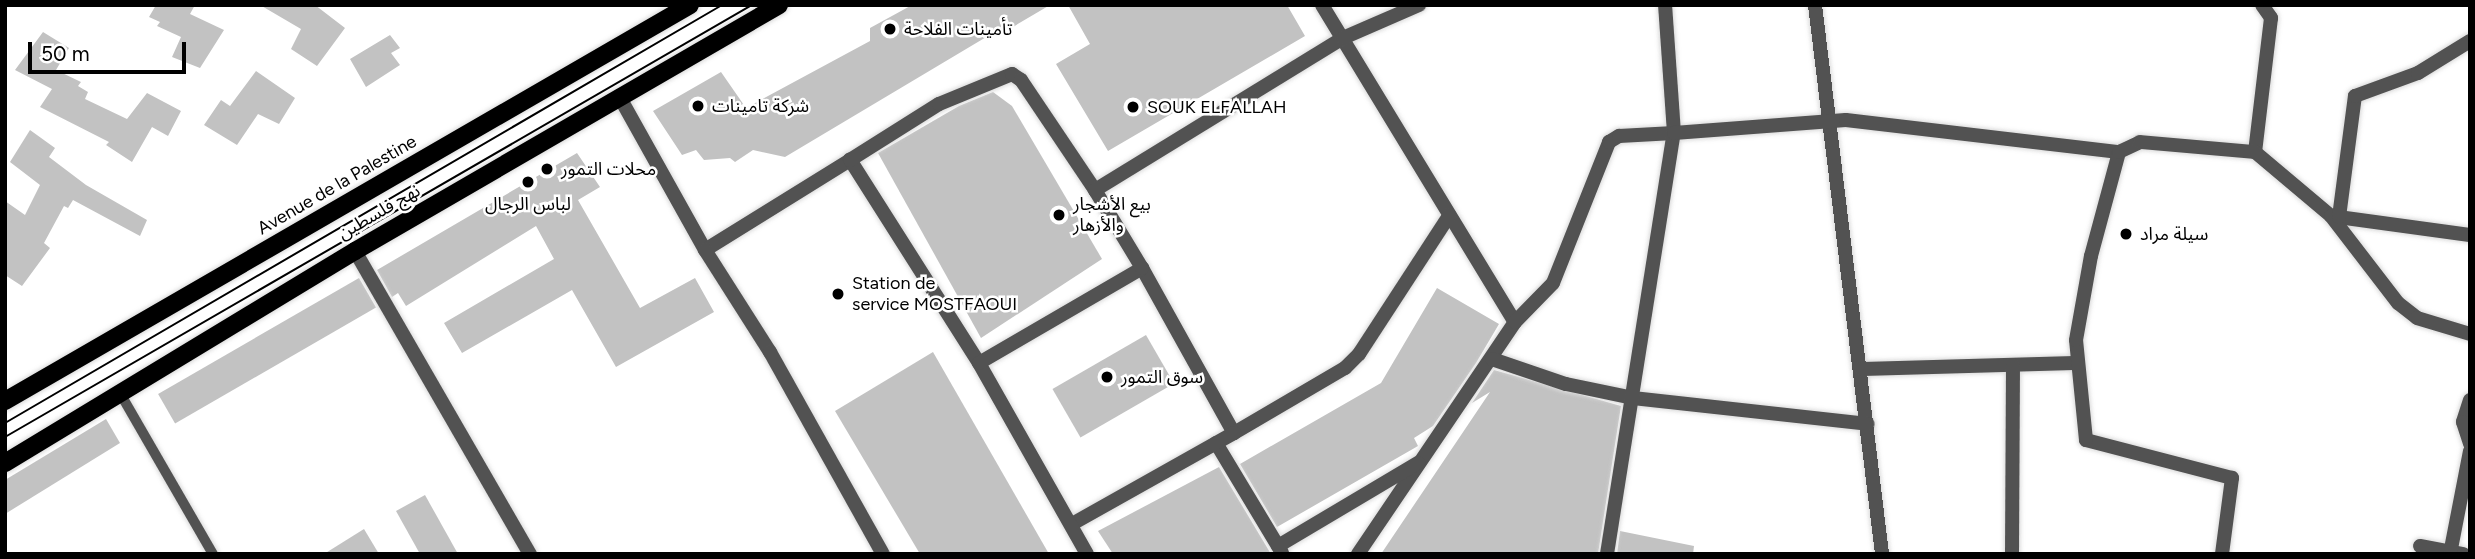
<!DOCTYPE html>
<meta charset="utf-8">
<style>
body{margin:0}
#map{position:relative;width:2475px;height:559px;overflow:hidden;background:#fff;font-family:Figtree,"Noto Sans Arabic",sans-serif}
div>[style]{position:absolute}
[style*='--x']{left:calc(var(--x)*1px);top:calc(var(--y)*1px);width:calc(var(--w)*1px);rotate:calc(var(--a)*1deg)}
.building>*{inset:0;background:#c2c2c2;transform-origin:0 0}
.roads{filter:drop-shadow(0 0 2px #dbdbdb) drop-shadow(0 0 2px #dbdbdb)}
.lane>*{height:10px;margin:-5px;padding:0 5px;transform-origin:5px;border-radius:5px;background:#525252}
.street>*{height:14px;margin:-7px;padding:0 7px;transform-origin:7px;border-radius:7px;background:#525252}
.primary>*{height:18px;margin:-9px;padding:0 9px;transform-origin:9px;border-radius:9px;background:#000}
.tram>*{height:2px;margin:-1px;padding:0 1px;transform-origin:1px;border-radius:1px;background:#000}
.dots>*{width:19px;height:19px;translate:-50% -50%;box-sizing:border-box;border:4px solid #fff;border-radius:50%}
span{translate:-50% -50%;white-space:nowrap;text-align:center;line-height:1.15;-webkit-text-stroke:5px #fff;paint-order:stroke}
.poi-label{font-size:18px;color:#000}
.left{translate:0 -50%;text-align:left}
.street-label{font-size:18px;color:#000}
.frame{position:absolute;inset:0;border:7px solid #000;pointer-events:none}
.scale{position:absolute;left:28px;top:42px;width:158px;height:32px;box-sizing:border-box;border:4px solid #000;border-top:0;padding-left:9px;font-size:21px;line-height:24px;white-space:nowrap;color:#000;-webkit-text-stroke:5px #fff;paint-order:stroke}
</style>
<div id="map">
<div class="building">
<i style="clip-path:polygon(156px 5px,195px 5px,190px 14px,224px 30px,200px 68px,172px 57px,181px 37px,157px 26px,160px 22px,149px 17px)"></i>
<i style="clip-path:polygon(260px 5px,315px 5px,345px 28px,317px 66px,291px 49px,301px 29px)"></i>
<i style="clip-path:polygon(912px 5px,1050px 5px,1001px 34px,998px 30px,785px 157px,753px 150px,735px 162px,730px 158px,704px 160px,696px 150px,682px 155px,653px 111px,721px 72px,746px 108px,870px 41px,870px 28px)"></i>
<i style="clip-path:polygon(1068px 5px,1287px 5px,1305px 36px,1108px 151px,1056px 64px,1090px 44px)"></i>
<i style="clip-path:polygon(43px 32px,69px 48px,56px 70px,81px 82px,78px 86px,88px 92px,85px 99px,127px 119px,147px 93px,181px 111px,168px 136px,152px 127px,132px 162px,106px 145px,109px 142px,40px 107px,52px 89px,15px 70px)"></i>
<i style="clip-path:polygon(390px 35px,400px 48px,391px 53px,400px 65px,366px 87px,350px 59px)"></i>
<i style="clip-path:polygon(256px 71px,295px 98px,279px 124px,258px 114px,237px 145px,204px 125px,221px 100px,230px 106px)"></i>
<i style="clip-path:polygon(993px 92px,1012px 106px,1102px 259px,981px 338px,878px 153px,959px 106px)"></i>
<i style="clip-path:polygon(30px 130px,55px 148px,49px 157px,86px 185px,147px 220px,140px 236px,73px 200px,68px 208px,64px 206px,44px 243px,50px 248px,22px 286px,5px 275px,5px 201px,25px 215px,40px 185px,10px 162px)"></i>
<i style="clip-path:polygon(577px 153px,600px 187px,578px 200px,640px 308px,695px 278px,714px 312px,616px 367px,572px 290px,462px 353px,444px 323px,554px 259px,536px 226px,406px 306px,398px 293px,392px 297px,377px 270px)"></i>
<i style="left:359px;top:278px;width:34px;height:232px;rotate:60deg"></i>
<i style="clip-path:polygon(1437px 288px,1499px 324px,1476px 363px,1433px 426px,1414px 438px,1418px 446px,1277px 527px,1240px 464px,1381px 383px)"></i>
<i style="left:1146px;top:335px;width:56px;height:108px;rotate:60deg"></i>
<i style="clip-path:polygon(933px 352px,1049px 554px,920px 554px,835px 411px)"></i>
<i style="clip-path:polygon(1494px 370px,1621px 406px,1598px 554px,1381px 554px,1490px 392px,1472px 403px)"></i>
<i style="clip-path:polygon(106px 419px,120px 443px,5px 514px,5px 480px)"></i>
<i style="clip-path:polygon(1219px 467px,1271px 554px,1113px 554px,1098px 531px)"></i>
<i style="clip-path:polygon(425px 495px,458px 554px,420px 554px,396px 511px)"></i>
<i style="clip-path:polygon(364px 529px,379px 554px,324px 554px)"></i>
<i style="clip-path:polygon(1620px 531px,1694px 546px,1693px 554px,1617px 554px)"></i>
</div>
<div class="roads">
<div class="lane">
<i style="--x:120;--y:393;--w:186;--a:60"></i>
</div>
<div class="street">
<i style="--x:1322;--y:5;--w:371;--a:58.7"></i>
<i style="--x:1515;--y:322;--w:280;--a:124.1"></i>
<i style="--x:1815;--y:5;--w:553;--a:83.04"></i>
<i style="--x:2262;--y:5;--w:16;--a:55"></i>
<i style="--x:2271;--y:18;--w:135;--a:96.8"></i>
<i style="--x:2255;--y:152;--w:99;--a:40.1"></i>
<i style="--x:2331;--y:216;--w:140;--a:7.8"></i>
<i style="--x:619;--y:96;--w:176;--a:60.8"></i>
<i style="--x:705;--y:250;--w:171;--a:-31.8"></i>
<i style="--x:2331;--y:216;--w:110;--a:52.4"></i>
<i style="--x:2398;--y:303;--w:24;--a:38"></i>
<i style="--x:2417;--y:318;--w:55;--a:16.8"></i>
<i style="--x:2339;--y:217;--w:122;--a:-82.5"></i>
<i style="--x:2355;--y:96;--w:67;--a:-20.1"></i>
<i style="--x:2418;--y:73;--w:61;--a:-31.6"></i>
<i style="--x:705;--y:250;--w:121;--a:57.5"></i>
<i style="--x:770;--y:352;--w:231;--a:60.8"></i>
<i style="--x:355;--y:251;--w:350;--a:60"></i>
<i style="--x:1142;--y:268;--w:189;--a:60.9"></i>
<i style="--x:1234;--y:433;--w:129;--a:-30.4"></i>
<i style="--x:1345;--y:368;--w:20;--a:-45"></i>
<i style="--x:1359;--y:354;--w:165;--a:-56.9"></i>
<i style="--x:1515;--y:322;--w:54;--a:-45.7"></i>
<i style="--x:1553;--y:283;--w:152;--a:-68.3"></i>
<i style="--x:1609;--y:142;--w:12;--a:-31"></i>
<i style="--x:1619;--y:136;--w:55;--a:-3.1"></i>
<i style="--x:1674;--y:133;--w:128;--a:-94"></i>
<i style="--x:1492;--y:359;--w:78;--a:18.7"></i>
<i style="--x:1566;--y:384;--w:68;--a:11.8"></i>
<i style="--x:1633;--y:398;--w:236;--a:6.3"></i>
<i style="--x:979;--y:363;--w:241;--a:-122.4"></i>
<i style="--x:850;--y:160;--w:105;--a:-32.2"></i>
<i style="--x:939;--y:104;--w:79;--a:-22.3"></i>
<i style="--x:1012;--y:74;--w:11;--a:34"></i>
<i style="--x:1021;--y:80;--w:133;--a:56.1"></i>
<i style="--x:1861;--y:369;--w:215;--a:-1.6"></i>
<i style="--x:2470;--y:400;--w:23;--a:108"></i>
<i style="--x:2463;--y:422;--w:23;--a:72"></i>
<i style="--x:1216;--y:443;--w:128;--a:59"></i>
<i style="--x:1072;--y:524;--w:186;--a:-29.3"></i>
<i style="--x:1278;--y:546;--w:163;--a:-30.7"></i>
<i style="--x:2420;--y:546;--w:44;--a:10.5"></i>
<i style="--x:1087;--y:554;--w:219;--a:-119.5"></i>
<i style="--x:979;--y:363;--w:189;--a:-30.2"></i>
<i style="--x:1142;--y:268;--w:91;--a:-121.1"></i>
<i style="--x:1095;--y:190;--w:291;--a:-31.5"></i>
<i style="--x:1343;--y:38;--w:83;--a:-23.5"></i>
<i style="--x:1607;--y:554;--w:426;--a:-81"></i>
<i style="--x:1674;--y:133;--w:172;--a:-4.3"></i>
<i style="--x:1846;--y:120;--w:275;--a:6.7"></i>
<i style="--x:2012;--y:554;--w:189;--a:-89.7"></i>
<i style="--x:2222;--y:554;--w:77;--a:-82.5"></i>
<i style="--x:2232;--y:478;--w:151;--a:-165.4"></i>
<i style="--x:2086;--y:440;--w:100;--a:-95.7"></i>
<i style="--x:2076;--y:340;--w:85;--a:-79.9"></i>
<i style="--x:2091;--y:256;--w:108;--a:-74.9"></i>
<i style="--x:2119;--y:152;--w:23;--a:-25"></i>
<i style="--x:2140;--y:142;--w:115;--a:5"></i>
<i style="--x:2450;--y:554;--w:105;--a:-79"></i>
</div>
<div class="primary">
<i style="--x:5;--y:401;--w:791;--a:-30.03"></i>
<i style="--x:5;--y:463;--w:409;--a:-31.2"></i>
<i style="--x:355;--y:251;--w:490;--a:-30.1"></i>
</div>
</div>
<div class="tram">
<i style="--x:5;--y:423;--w:830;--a:-30.24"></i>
<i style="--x:5;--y:437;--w:863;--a:-30.04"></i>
</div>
<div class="dots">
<i style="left:890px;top:29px;background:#000"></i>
<i style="left:698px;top:106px;background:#000"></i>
<i style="left:1133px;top:107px;background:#000"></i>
<i style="left:547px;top:169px;background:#000"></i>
<i style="left:528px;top:182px;background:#000"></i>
<i style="left:1059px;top:215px;background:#000"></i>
<i style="left:2126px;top:234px;background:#000"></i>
<i style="left:838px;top:294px;background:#000"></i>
<i style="left:1107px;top:377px;background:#000"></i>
</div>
<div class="poi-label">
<span class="left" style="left:904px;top:29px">تأمينات الفلاحة</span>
<span class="left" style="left:712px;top:106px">شركة تامينات</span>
<span class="left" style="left:1147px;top:107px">SOUK ELFALLAH</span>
<span class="left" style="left:561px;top:169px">محلات التمور</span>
<span style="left:528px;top:204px">لباس الرجال</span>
<span class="left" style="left:1073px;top:215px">بيع الأشجار<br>والأزهار</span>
<span class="left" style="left:2140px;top:234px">سيلة مراد</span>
<span class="left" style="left:852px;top:294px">Station de<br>service MOSTFAOUI</span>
<span class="left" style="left:1121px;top:377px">سوق التمور</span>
</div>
<div class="street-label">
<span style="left:337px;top:185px;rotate:-30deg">Avenue de la Palestine</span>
<span style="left:379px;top:212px;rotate:-30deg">نهج فلسطين</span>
</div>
<div class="frame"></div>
<div class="scale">50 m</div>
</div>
